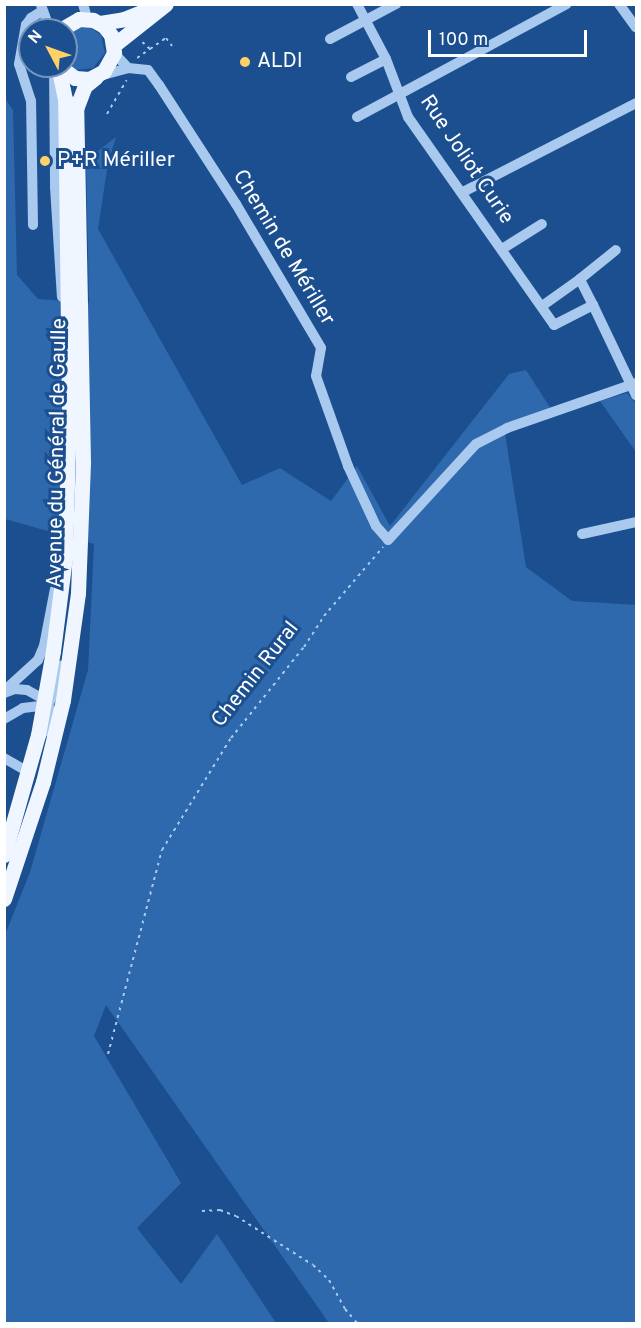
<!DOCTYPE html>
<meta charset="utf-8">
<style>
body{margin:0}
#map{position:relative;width:641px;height:1328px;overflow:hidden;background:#1b4f8f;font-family:Overpass,sans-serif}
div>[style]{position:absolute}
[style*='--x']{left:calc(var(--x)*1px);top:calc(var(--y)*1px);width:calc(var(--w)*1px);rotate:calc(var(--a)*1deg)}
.green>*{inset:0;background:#2e69ad}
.path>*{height:2px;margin-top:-1px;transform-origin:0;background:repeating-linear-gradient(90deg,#a9c9ee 0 3px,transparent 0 7.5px)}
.minor>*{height:10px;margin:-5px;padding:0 5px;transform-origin:5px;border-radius:5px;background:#a9c9ee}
.major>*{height:15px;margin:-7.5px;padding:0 7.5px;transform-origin:7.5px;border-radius:7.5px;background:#f0f6ff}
.dots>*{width:16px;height:16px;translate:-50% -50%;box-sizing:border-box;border:3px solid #1b4f8f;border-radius:50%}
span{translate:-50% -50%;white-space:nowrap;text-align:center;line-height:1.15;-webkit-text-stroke:6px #1b4f8f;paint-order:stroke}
.poi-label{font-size:21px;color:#fff}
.left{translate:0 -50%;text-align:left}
.street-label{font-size:21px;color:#fff}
.frame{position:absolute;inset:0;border:6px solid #fff;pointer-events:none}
.north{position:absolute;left:18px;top:18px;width:60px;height:60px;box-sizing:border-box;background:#1b4f8f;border:2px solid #7695bc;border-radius:50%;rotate:311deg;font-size:16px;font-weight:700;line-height:24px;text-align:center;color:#fff}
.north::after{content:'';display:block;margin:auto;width:21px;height:27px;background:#ffd166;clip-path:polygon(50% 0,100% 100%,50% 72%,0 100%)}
.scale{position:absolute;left:428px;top:30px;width:159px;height:27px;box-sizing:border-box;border:3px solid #fff;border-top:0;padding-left:8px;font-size:18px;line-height:21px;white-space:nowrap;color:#fff;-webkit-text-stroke:4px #1b4f8f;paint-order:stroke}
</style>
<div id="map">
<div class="green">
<i style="clip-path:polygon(88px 26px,101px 35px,105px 53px,93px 68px,76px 70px,66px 64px,66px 32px,73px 27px)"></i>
<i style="clip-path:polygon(4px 97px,13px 110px,17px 275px,38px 299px,89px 303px,86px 160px,116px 137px,108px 163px,98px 229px,242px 485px,280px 468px,331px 501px,357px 466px,390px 526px,509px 374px,526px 370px,551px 409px,504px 427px,526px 567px,572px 601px,636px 605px,636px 1323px,329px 1323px,106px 1005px,94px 1036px,181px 1183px,137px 1228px,181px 1284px,217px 1234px,276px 1323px,5px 1323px,5px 935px,30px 872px,88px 670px,94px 544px,5px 519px)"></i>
<i style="clip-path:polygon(627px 393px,636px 403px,636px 452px,600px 401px)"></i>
</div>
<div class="path">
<i style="--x:150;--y:49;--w:19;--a:-35"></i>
<i style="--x:166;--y:38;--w:10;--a:53"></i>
<i style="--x:137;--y:58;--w:16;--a:-35"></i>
<i style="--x:150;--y:49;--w:13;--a:-138"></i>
<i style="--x:107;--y:114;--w:39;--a:-60"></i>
<i style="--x:108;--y:1054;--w:211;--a:-75.2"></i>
<i style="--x:162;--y:850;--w:132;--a:-58.4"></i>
<i style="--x:231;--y:738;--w:117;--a:-51.3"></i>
<i style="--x:304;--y:647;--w:37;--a:-57"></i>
<i style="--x:324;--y:616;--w:91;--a:-49.5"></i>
<i style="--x:202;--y:1211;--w:18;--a:-3"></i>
<i style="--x:220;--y:1210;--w:17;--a:21"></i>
<i style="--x:236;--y:1216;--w:91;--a:32.5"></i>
<i style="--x:313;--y:1265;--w:22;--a:43"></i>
<i style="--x:329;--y:1280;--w:33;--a:61"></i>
<i style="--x:345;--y:1309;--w:20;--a:49"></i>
</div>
<div class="minor">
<i style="--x:83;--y:4;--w:15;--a:74"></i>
<i style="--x:357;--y:4;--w:62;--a:62.2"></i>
<i style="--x:386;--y:59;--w:62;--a:69.2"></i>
<i style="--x:408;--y:117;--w:254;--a:54.9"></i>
<i style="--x:554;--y:325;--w:44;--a:-27.1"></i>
<i style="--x:593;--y:305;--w:29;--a:-117"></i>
<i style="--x:580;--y:279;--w:47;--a:144.6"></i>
<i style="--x:619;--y:4;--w:29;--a:54"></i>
<i style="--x:41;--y:5;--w:27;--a:70"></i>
<i style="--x:330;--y:39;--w:75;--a:-27.9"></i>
<i style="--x:54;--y:66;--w:121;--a:89.5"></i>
<i style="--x:55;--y:187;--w:110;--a:86.4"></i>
<i style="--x:128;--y:68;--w:20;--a:6"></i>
<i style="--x:148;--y:70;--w:19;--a:54"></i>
<i style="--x:159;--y:85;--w:142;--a:57.1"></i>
<i style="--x:236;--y:204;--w:167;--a:59.4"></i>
<i style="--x:321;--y:348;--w:28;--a:100"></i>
<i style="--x:316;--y:376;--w:96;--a:70.4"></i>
<i style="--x:348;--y:466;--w:66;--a:65"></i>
<i style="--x:376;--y:526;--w:18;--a:49"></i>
<i style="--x:388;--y:540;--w:130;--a:-47.5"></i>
<i style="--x:476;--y:444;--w:35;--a:-27"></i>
<i style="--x:507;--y:428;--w:137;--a:-19.2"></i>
<i style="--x:99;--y:76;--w:30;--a:-15"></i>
<i style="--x:128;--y:68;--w:21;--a:-133"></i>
<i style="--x:351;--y:77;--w:39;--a:-27"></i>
<i style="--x:357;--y:117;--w:238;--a:-28.3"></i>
<i style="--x:463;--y:192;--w:195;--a:-27.2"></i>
<i style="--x:33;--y:225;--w:124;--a:-90.9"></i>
<i style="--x:31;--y:101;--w:39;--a:-108"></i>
<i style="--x:19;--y:64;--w:40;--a:-80"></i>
<i style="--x:26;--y:25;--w:9;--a:-54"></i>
<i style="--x:31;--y:18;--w:13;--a:-32"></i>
<i style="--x:502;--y:249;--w:47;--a:-32"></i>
<i style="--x:580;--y:279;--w:46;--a:-38.9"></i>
<i style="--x:593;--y:305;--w:100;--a:64.5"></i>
<i style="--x:582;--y:534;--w:55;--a:-12.5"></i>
<i style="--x:4;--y:691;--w:46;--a:-42.4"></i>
<i style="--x:38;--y:660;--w:15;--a:-67"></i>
<i style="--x:44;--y:646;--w:58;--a:-79.1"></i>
<i style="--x:4;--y:693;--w:12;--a:-20"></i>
<i style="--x:15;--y:689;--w:12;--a:5"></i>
<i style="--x:27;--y:690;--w:21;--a:29"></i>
<i style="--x:45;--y:700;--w:13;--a:61"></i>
<i style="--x:51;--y:711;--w:21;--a:98"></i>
<i style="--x:4;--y:719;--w:22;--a:-30"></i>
<i style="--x:23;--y:708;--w:25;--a:-7"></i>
<i style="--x:48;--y:705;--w:17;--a:-62"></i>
<i style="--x:56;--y:690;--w:25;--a:-78"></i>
<i style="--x:4;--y:758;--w:30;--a:30"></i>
</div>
<div class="major">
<i style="--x:100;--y:23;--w:24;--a:-9"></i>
<i style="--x:124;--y:19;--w:27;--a:-22"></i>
<i style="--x:114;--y:45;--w:66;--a:-38.3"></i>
<i style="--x:59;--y:66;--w:20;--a:37"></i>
<i style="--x:75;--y:78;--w:14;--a:4"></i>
<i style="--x:89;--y:79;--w:17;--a:-28"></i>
<i style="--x:104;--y:71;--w:21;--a:-61"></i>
<i style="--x:114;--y:53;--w:18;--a:-99"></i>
<i style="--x:111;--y:35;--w:11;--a:-128"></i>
<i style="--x:104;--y:26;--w:13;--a:-151"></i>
<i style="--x:93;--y:20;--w:14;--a:-176"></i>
<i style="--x:79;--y:19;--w:22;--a:150"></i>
<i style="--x:4;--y:855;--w:125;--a:-74.2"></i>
<i style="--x:38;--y:735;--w:85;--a:-79.9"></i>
<i style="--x:53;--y:651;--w:95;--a:-82.7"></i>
<i style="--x:65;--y:557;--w:145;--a:-88.4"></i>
<i style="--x:69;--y:412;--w:313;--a:-90.7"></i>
<i style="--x:65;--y:99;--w:34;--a:-102"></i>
<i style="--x:4;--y:899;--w:123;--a:-71.6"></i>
<i style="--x:43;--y:782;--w:84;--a:-76.3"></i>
<i style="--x:63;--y:700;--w:108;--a:-82"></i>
<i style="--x:78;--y:593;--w:132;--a:-87.8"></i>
<i style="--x:83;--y:461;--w:352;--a:-91.1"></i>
<i style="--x:76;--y:109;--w:25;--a:-69"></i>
<i style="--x:85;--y:86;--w:14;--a:-39"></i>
</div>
<div class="dots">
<i style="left:245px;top:62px;background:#ffd166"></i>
<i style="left:45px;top:161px;background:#ffd166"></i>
</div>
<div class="poi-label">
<span class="left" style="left:257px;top:62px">ALDI</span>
<span class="left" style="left:57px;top:161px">P+R Mériller</span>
</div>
<div class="street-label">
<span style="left:466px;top:160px;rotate:56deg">Rue Joliot Curie</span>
<span style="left:283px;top:248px;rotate:59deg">Chemin de Mériller</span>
<span style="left:58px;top:453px;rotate:-89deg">Avenue du Général de Gaulle</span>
<span style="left:256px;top:675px;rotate:-52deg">Chemin Rural</span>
</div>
<div class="frame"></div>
<div class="north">N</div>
<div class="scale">100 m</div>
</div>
